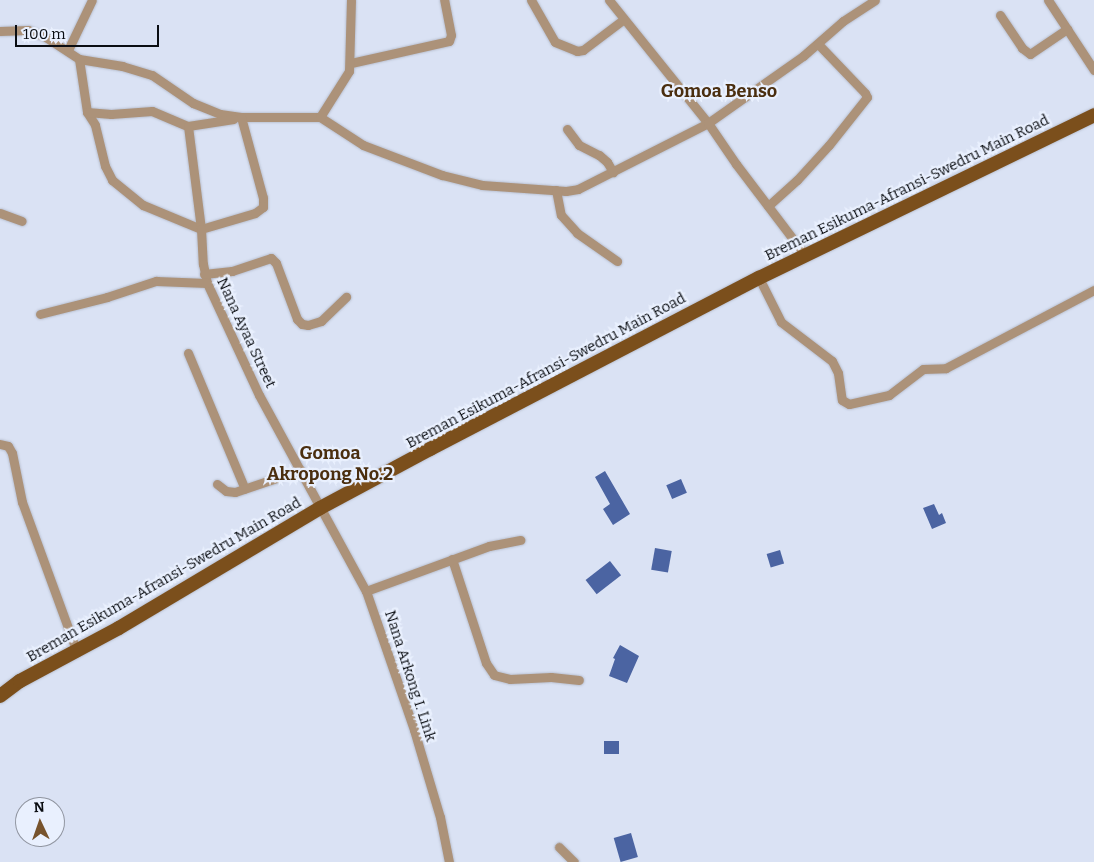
<!DOCTYPE html>
<style>
body{margin:0}
#map{position:relative;width:1094px;height:862px;overflow:hidden;background:#dae2f4;font-family:Bitter,serif}
div>[style]{position:absolute}
[style*='--x']{left:calc(var(--x)*1px);top:calc(var(--y)*1px);width:calc(var(--w)*1px);rotate:calc(var(--a)*1deg)}
.building>*{inset:0;background:#4b64a2;transform-origin:0 0}
.roads{filter:drop-shadow(0 0 1px #b9c0d0) drop-shadow(0 0 1px #b9c0d0)}
.street>*{height:9px;margin:-4.5px;padding:0 4.5px;transform-origin:4.5px;border-radius:4.5px;background:#ac9279}
.primary>*{height:14px;margin:-7px;padding:0 7px;transform-origin:7px;border-radius:7px;background:#7b4f1c}
span{translate:-50% -50%;white-space:nowrap;text-align:center;line-height:1.15;-webkit-text-stroke:4.5px #e9f0fe;paint-order:stroke}
.street-label{font-size:15px;color:#0a0d12}
.quarter-label{font-size:18px;color:#4a2e0f;font-weight:700}
.north{position:absolute;left:15px;top:797px;width:50px;height:50px;box-sizing:border-box;background:#e9f0fe;border:1px solid #9095a0;border-radius:50%;rotate:357deg;font-size:14px;font-weight:700;line-height:20px;text-align:center;color:#0a0d12}
.north::after{content:'';display:block;margin:auto;width:18px;height:22px;background:#77532d;clip-path:polygon(50% 0,100% 100%,50% 72%,0 100%)}
.scale{position:absolute;left:15px;top:25px;width:144px;height:22px;box-sizing:border-box;border:2px solid #0a0d12;border-top:0;padding-left:6px;font-size:15px;line-height:18px;white-space:nowrap;color:#0a0d12;-webkit-text-stroke:4px #e9f0fe;paint-order:stroke}
</style>
<div id="map">
<div class="building">
<i style="clip-path:polygon(605px 471px,630px 514px,613px 525px,603px 509px,610px 504px,595px 477px)"></i>
<i style="left:681px;top:479px;width:15px;height:16px;rotate:67deg"></i>
<i style="clip-path:polygon(934px 504px,939px 515px,942px 513px,946px 523px,932px 529px,923px 508px)"></i>
<i style="left:655px;top:548px;width:17px;height:22px;rotate:10deg"></i>
<i style="left:780px;top:550px;width:14px;height:14px;rotate:73deg"></i>
<i style="left:610px;top:561px;width:18px;height:31px;rotate:52deg"></i>
<i style="clip-path:polygon(620px 645px,639px 656px,627px 683px,609px 676px,615px 659px,613px 658px)"></i>
<i style="left:604px;top:741px;width:15px;height:13px"></i>
<i style="left:631px;top:833px;width:25px;height:18px;rotate:74deg"></i>
</div>
<div class="roads">
<div class="street">
<i style="--x:531;--y:0;--w:48;--a:60.3"></i>
<i style="--x:555;--y:42;--w:24;--a:22"></i>
<i style="--x:577;--y:51;--w:6;--a:-9"></i>
<i style="--x:583;--y:50;--w:51;--a:-37.1"></i>
<i style="--x:609;--y:0;--w:158;--a:51.2"></i>
<i style="--x:708;--y:123;--w:50;--a:55.7"></i>
<i style="--x:736;--y:164;--w:114;--a:52.8"></i>
<i style="--x:1048;--y:0;--w:84;--a:56.7"></i>
<i style="--x:1000;--y:15;--w:40;--a:56"></i>
<i style="--x:1022;--y:48;--w:10;--a:37"></i>
<i style="--x:1030;--y:54;--w:45;--a:-34"></i>
<i style="--x:0;--y:31;--w:28;--a:-2"></i>
<i style="--x:28;--y:30;--w:17;--a:21"></i>
<i style="--x:44;--y:36;--w:42;--a:33.3"></i>
<i style="--x:79;--y:59;--w:44;--a:9.2"></i>
<i style="--x:122;--y:66;--w:31;--a:17"></i>
<i style="--x:152;--y:75;--w:50;--a:34.3"></i>
<i style="--x:193;--y:103;--w:29;--a:22"></i>
<i style="--x:220;--y:114;--w:21;--a:8"></i>
<i style="--x:241;--y:117;--w:79;--a:0"></i>
<i style="--x:320;--y:117;--w:51;--a:33.1"></i>
<i style="--x:363;--y:145;--w:85;--a:20.8"></i>
<i style="--x:442;--y:175;--w:41;--a:14"></i>
<i style="--x:482;--y:185;--w:84;--a:4.1"></i>
<i style="--x:566;--y:191;--w:12;--a:-9"></i>
<i style="--x:578;--y:189;--w:146;--a:-26.9"></i>
<i style="--x:708;--y:123;--w:116;--a:-35.2"></i>
<i style="--x:803;--y:56;--w:53;--a:-41.2"></i>
<i style="--x:843;--y:21;--w:38;--a:-33"></i>
<i style="--x:68;--y:50;--w:55;--a:-64.4"></i>
<i style="--x:79;--y:59;--w:54;--a:81.4"></i>
<i style="--x:87;--y:112;--w:15;--a:58"></i>
<i style="--x:95;--y:125;--w:42;--a:76.3"></i>
<i style="--x:105;--y:166;--w:16;--a:63"></i>
<i style="--x:112;--y:180;--w:40;--a:39"></i>
<i style="--x:143;--y:205;--w:63;--a:22.5"></i>
<i style="--x:201;--y:229;--w:56;--a:-16.5"></i>
<i style="--x:255;--y:213;--w:10;--a:-37"></i>
<i style="--x:263;--y:207;--w:9;--a:-90"></i>
<i style="--x:263;--y:198;--w:84;--a:-105.2"></i>
<i style="--x:351;--y:63;--w:100;--a:-12.7"></i>
<i style="--x:449;--y:41;--w:6;--a:-72"></i>
<i style="--x:451;--y:35;--w:36;--a:-101"></i>
<i style="--x:87;--y:112;--w:24;--a:5"></i>
<i style="--x:111;--y:114;--w:41;--a:-4.2"></i>
<i style="--x:152;--y:111;--w:39;--a:23"></i>
<i style="--x:188;--y:126;--w:46;--a:-8.8"></i>
<i style="--x:320;--y:117;--w:54;--a:-57.8"></i>
<i style="--x:349;--y:71;--w:71;--a:-88.4"></i>
<i style="--x:188;--y:126;--w:104;--a:82.8"></i>
<i style="--x:201;--y:229;--w:35;--a:87"></i>
<i style="--x:203;--y:264;--w:19;--a:78"></i>
<i style="--x:207;--y:283;--w:123;--a:65.1"></i>
<i style="--x:259;--y:395;--w:223;--a:61.4"></i>
<i style="--x:366;--y:591;--w:147;--a:70.9"></i>
<i style="--x:414;--y:730;--w:91;--a:73.4"></i>
<i style="--x:440;--y:817;--w:46;--a:78.7"></i>
<i style="--x:567;--y:129;--w:20;--a:53"></i>
<i style="--x:579;--y:145;--w:22;--a:27"></i>
<i style="--x:599;--y:155;--w:11;--a:41"></i>
<i style="--x:607;--y:162;--w:12;--a:59"></i>
<i style="--x:556;--y:190;--w:25;--a:79"></i>
<i style="--x:561;--y:215;--w:24;--a:48"></i>
<i style="--x:577;--y:233;--w:49;--a:35"></i>
<i style="--x:768;--y:206;--w:39;--a:-42"></i>
<i style="--x:797;--y:180;--w:47;--a:-47.6"></i>
<i style="--x:829;--y:145;--w:61;--a:-51.6"></i>
<i style="--x:867;--y:97;--w:4;--a:-117"></i>
<i style="--x:865;--y:93;--w:68;--a:-133.8"></i>
<i style="--x:0;--y:213;--w:23;--a:20"></i>
<i style="--x:204;--y:274;--w:28;--a:-6"></i>
<i style="--x:232;--y:271;--w:41;--a:-18.4"></i>
<i style="--x:271;--y:258;--w:7;--a:45"></i>
<i style="--x:276;--y:263;--w:60;--a:69.4"></i>
<i style="--x:297;--y:319;--w:7;--a:45"></i>
<i style="--x:302;--y:324;--w:6;--a:9"></i>
<i style="--x:308;--y:325;--w:14;--a:-17"></i>
<i style="--x:321;--y:321;--w:35;--a:-44"></i>
<i style="--x:759;--y:278;--w:49;--a:63.4"></i>
<i style="--x:781;--y:322;--w:64;--a:37.4"></i>
<i style="--x:832;--y:361;--w:13;--a:63"></i>
<i style="--x:838;--y:373;--w:27;--a:82"></i>
<i style="--x:842;--y:400;--w:8;--a:30"></i>
<i style="--x:849;--y:404;--w:41;--a:-12.7"></i>
<i style="--x:889;--y:395;--w:43;--a:-37.4"></i>
<i style="--x:923;--y:369;--w:23;--a:-2"></i>
<i style="--x:946;--y:368;--w:167;--a:-27.8"></i>
<i style="--x:40;--y:314;--w:69;--a:-14.2"></i>
<i style="--x:107;--y:297;--w:52;--a:-18.1"></i>
<i style="--x:156;--y:281;--w:51;--a:2.2"></i>
<i style="--x:188;--y:353;--w:147;--a:67.3"></i>
<i style="--x:0;--y:444;--w:8;--a:14"></i>
<i style="--x:8;--y:446;--w:8;--a:60"></i>
<i style="--x:12;--y:453;--w:50;--a:78.5"></i>
<i style="--x:22;--y:502;--w:160;--a:69.9"></i>
<i style="--x:217;--y:484;--w:11;--a:38"></i>
<i style="--x:226;--y:491;--w:9;--a:6"></i>
<i style="--x:235;--y:492;--w:69;--a:-18.7"></i>
<i style="--x:452;--y:559;--w:109;--a:71.9"></i>
<i style="--x:486;--y:663;--w:14;--a:56"></i>
<i style="--x:494;--y:675;--w:16;--a:14"></i>
<i style="--x:510;--y:679;--w:41;--a:-2.8"></i>
<i style="--x:551;--y:677;--w:28;--a:6"></i>
<i style="--x:366;--y:591;--w:131;--a:-20.1"></i>
<i style="--x:489;--y:546;--w:32;--a:-11"></i>
<i style="--x:559;--y:847;--w:21;--a:45"></i>
</div>
<div class="primary">
<i style="--x:0;--y:696;--w:25;--a:-37"></i>
<i style="--x:20;--y:681;--w:112;--a:-28.2"></i>
<i style="--x:119;--y:628;--w:234;--a:-30.8"></i>
<i style="--x:320;--y:508;--w:125;--a:-28.2"></i>
<i style="--x:430;--y:449;--w:371;--a:-27.5"></i>
<i style="--x:759;--y:278;--w:373;--a:-25.9"></i>
</div>
</div>
<div class="street-label">
<span style="left:907px;top:188px;rotate:-26deg">Breman Esikuma-Afransi-Swedru Main Road</span>
<span style="left:246px;top:333px;rotate:65deg">Nana Ayaa Street</span>
<span style="left:546px;top:371px;rotate:-28deg">Breman Esikuma-Afransi-Swedru Main Road</span>
<span style="left:164px;top:580px;rotate:-30deg">Breman Esikuma-Afransi-Swedru Main Road</span>
<span style="left:410px;top:676px;rotate:72deg">Nana Arkong I. Link</span>
</div>
<div class="quarter-label">
<span style="left:719px;top:91px">Gomoa Benso</span>
<span style="left:330px;top:464px">Gomoa<br>Akropong No.2</span>
</div>
<div class="north">N</div>
<div class="scale">100 m</div>
</div>
